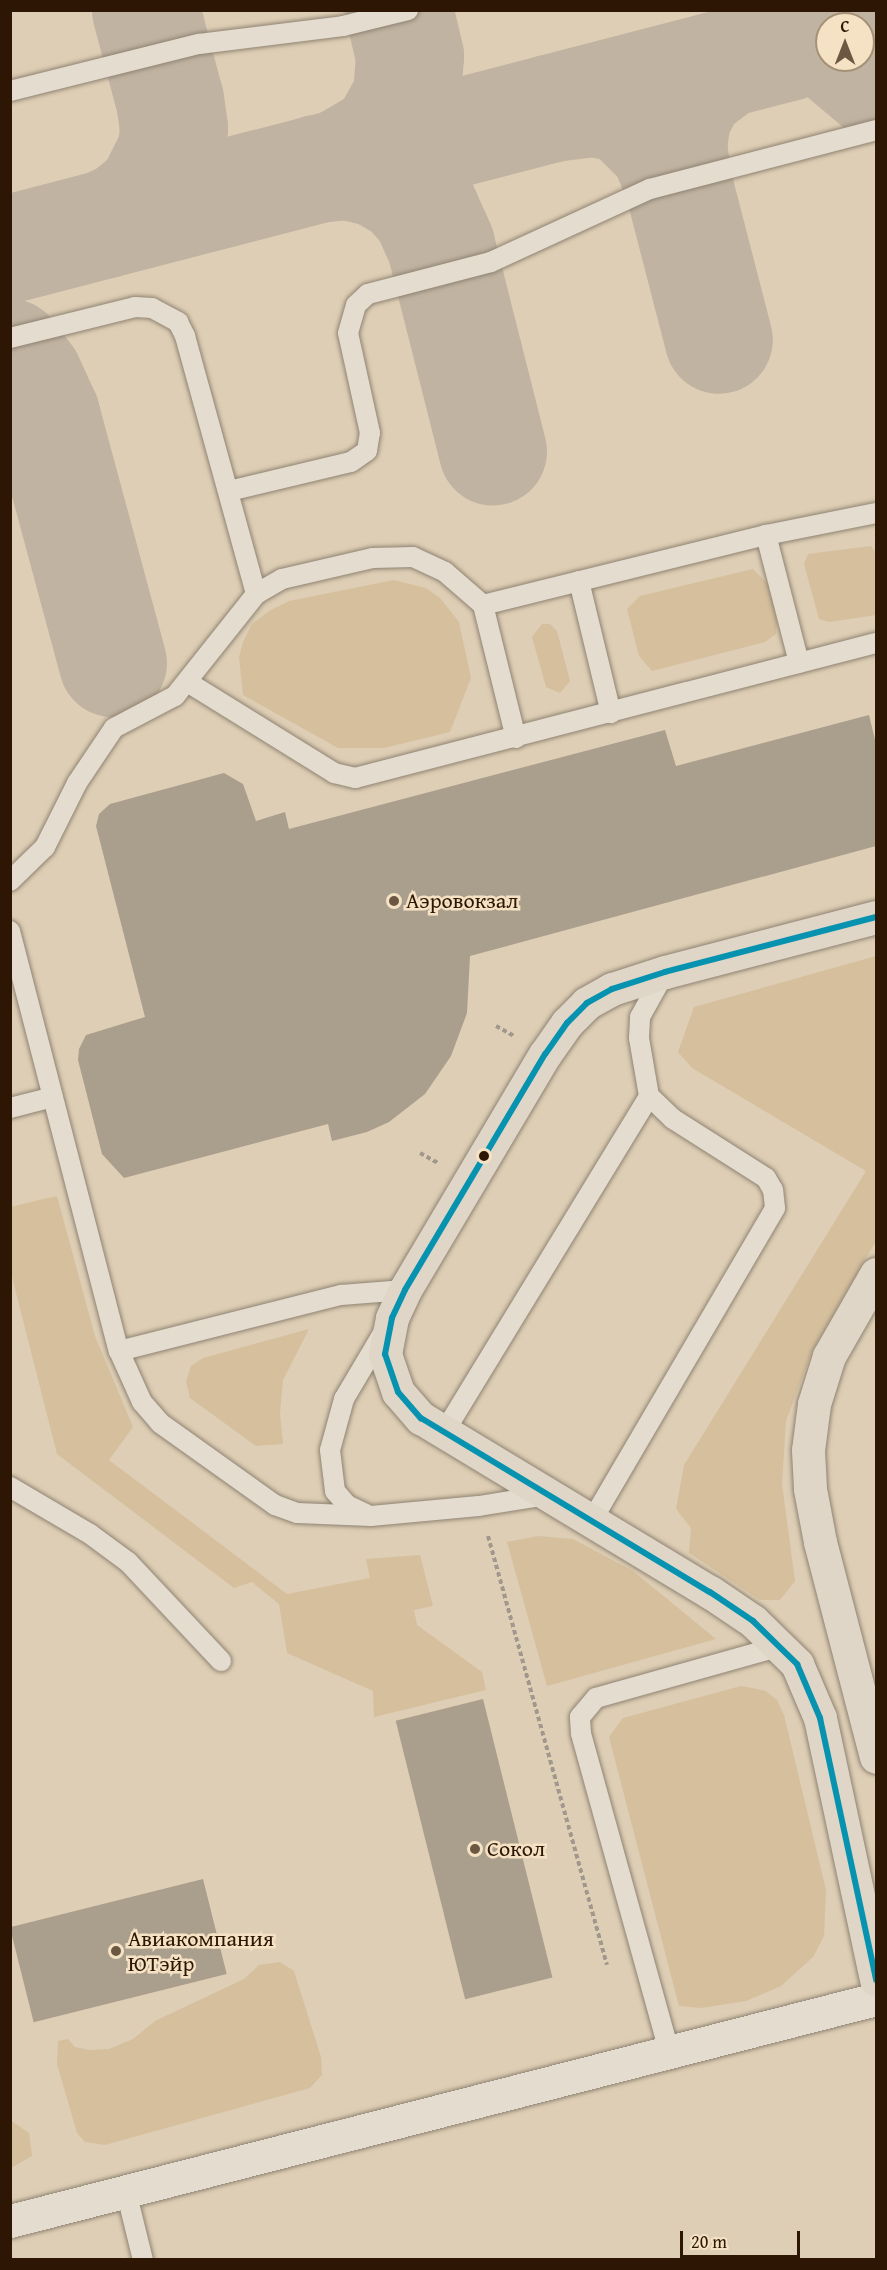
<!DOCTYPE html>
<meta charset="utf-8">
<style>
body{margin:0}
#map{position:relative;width:887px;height:2270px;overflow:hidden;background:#deceb5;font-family:"Gentium Book Plus",serif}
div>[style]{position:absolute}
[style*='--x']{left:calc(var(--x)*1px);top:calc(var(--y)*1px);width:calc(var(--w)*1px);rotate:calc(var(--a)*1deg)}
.green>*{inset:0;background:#d5bf9d}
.taxiway>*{height:108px;margin:-54px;padding:0 54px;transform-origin:54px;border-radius:54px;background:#c0b3a1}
.building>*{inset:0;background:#aa9e8c;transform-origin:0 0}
.path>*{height:4px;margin-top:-2px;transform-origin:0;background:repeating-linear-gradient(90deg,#a1988d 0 4.5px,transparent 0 7.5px)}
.roads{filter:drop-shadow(0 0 2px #8f8372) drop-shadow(0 0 2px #8f8372)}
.service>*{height:20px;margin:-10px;padding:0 10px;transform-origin:10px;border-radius:10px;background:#e4dccf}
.minor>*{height:33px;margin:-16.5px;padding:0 16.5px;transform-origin:16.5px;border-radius:16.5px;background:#e4dccf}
.primary>*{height:33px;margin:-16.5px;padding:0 16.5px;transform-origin:16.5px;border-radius:16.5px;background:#dfd6c8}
.bus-1>*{height:6px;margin:-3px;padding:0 3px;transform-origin:3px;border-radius:3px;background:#0793b0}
.dots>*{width:16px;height:16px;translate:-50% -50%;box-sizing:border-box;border:3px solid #f5e2c4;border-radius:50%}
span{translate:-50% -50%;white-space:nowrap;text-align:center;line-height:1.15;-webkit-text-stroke:5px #f5e2c4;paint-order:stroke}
.poi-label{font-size:22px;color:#2d1704}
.left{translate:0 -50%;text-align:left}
.frame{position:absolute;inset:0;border:12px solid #2d1704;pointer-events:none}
.north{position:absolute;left:815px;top:12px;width:60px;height:60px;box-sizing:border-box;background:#f5e2c4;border:2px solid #a59177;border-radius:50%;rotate:0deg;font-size:16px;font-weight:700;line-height:24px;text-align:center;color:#2d1704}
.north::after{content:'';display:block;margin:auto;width:21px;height:27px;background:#6b5742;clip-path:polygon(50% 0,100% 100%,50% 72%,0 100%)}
.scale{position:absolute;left:680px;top:2231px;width:120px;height:27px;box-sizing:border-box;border:3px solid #2d1704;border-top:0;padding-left:8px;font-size:18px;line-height:21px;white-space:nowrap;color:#2d1704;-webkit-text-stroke:4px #f5e2c4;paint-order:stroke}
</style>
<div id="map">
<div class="green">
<i style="clip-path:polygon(871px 546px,876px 553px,876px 615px,829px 622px,819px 619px,804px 564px,808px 554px)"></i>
<i style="clip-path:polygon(753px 569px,771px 587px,777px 620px,776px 634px,765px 642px,652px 671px,639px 656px,627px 609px,640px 596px)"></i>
<i style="clip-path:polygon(394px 580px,426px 588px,440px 598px,459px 622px,471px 678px,450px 732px,384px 748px,338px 748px,243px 695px,239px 657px,243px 642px,252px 624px,269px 611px,289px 601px)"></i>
<i style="clip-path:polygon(542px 624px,550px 624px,557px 631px,570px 681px,560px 693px,546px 687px,532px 637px)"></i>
<i style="clip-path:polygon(876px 956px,876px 1241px,812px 1351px,786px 1421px,782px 1484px,795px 1581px,780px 1600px,760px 1600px,689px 1553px,691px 1528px,676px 1509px,684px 1465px,866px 1171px,692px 1068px,678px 1052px,694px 1007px)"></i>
<i style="clip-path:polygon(57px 1196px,95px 1336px,133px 1427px,109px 1460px,287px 1594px,370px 1578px,366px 1559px,420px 1555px,433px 1606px,414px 1610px,417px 1625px,482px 1672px,486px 1690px,374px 1717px,373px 1691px,287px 1653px,279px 1604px,252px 1582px,234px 1588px,57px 1454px,11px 1273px,10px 1207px)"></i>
<i style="clip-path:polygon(309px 1329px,283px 1380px,280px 1414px,283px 1444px,256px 1446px,190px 1398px,186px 1381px,191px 1366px,203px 1358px)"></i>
<i style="clip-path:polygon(538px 1536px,573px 1539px,633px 1571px,716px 1639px,547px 1686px,507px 1542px)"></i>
<i style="clip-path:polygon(741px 1686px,766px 1691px,777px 1700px,784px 1715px,826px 1890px,824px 1936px,813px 1957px,781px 1986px,746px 2001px,701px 2008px,679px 2006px,609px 1737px,623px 1718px)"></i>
<i style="clip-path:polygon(280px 1962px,294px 1971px,321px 2057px,322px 2075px,310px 2088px,105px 2145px,85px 2142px,77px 2133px,57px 2064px,58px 2041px,68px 2039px,75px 2047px,89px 2050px,109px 2049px,133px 2039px,155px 2021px,244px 1979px,259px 1965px)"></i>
<i style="clip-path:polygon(10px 2120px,29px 2133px,32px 2156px,11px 2168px)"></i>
</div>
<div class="taxiway">
<i style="--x:847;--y:60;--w:38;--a:40"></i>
<i style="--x:553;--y:108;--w:39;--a:-7"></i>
<i style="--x:592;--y:103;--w:26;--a:9"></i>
<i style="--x:618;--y:107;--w:16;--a:30"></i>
<i style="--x:632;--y:115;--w:44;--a:45"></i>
<i style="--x:663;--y:146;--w:39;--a:67"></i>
<i style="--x:678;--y:182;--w:34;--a:-98"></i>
<i style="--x:673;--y:148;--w:31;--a:-83"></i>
<i style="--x:677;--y:117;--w:33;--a:-63"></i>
<i style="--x:692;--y:88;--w:40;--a:-37"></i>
<i style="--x:343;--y:162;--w:48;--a:-30.3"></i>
<i style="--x:384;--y:138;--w:47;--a:-60.7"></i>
<i style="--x:407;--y:97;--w:41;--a:-85.8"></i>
<i style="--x:410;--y:56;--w:47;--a:-103.4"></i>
<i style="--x:317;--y:169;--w:30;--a:-6"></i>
<i style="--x:347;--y:166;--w:32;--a:13"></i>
<i style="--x:378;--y:173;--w:32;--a:30"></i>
<i style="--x:406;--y:189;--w:30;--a:49"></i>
<i style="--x:426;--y:212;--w:37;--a:66"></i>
<i style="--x:441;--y:246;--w:212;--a:75.8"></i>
<i style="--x:678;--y:182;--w:163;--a:75.5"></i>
<i style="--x:103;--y:225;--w:24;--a:-24"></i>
<i style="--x:125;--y:215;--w:32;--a:-39"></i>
<i style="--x:150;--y:195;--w:49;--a:-63.4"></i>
<i style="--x:172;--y:151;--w:23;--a:-85"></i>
<i style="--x:174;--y:128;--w:27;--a:-98"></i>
<i style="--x:170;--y:101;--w:94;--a:-104.8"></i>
<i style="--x:10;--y:249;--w:804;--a:-14.55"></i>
<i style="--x:788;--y:47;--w:21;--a:-31"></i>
<i style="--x:806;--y:36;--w:35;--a:-49"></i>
<i style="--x:10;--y:353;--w:31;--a:53"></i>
<i style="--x:29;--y:378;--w:41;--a:65.3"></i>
<i style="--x:46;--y:415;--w:257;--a:74.9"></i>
</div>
<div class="building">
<i style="clip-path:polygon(869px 715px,876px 744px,876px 846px,470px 956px,467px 1013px,451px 1056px,425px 1094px,389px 1122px,367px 1132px,332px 1141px,328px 1124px,124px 1178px,102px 1154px,78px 1060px,79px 1049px,86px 1035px,145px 1017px,96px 826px,99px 814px,110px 804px,224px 773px,243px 784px,256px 821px,285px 812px,289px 829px,665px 730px,676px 766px)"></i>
<i style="left:483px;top:1699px;width:287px;height:90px;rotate:76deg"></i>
<i style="left:203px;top:1879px;width:98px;height:199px;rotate:76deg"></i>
</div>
<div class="path">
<i style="--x:496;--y:1026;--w:21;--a:29"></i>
<i style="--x:420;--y:1153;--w:21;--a:29"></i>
<i style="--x:488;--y:1536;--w:445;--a:74.5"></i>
</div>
<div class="roads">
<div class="service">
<i style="--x:10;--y:91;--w:195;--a:-14"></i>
<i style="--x:199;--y:44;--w:145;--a:-7.1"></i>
<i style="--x:343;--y:26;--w:67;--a:-13.8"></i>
<i style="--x:10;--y:338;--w:129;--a:-13.9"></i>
<i style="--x:135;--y:307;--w:17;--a:3"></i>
<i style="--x:152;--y:308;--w:30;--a:28"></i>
<i style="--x:178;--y:322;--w:16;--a:63"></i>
<i style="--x:185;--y:336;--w:268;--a:74.6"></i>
<i style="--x:229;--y:491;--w:125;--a:-13.4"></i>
<i style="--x:351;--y:462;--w:19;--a:-35"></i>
<i style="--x:367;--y:451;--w:18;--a:-81"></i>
<i style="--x:370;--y:433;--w:102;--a:-102.4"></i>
<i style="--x:348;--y:333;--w:29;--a:-74"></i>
<i style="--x:356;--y:305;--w:16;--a:-43"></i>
<i style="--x:368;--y:294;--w:127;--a:-14.6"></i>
<i style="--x:491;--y:262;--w:175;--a:-24.7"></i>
<i style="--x:650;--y:189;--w:234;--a:-14.6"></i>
<i style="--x:766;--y:535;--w:132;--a:75.5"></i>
<i style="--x:579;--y:581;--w:136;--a:76.4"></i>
<i style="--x:483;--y:605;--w:137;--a:76.1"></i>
<i style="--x:189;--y:683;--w:171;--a:31.8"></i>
<i style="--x:334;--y:773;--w:22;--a:13"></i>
<i style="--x:355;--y:778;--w:538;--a:-14.53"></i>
<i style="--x:10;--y:881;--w:49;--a:-44.2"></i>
<i style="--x:45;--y:847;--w:72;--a:-63.4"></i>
<i style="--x:77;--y:783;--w:66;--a:-56.1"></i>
<i style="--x:114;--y:728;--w:69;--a:-27.7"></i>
<i style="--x:175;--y:696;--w:130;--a:-51.5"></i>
<i style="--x:256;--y:594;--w:30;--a:-30"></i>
<i style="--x:282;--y:579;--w:93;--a:-13"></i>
<i style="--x:373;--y:558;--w:40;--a:-1.4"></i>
<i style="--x:413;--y:557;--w:35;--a:25"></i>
<i style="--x:445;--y:572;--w:50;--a:41"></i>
<i style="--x:483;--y:605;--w:292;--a:-13.9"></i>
<i style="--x:766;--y:535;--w:112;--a:-11.3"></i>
<i style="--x:10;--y:931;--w:434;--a:75.5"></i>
<i style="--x:119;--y:1351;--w:56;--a:65.7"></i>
<i style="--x:142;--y:1402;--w:28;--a:49"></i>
<i style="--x:160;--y:1423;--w:141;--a:35.5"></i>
<i style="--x:275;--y:1505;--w:23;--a:20"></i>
<i style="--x:297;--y:1513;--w:74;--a:2.3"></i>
<i style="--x:371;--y:1516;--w:108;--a:-5.3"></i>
<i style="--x:479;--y:1506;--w:68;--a:-9.3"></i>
<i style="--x:10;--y:1108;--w:44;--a:-14.3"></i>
<i style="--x:119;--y:1351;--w:229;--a:-14.2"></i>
<i style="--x:341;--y:1295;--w:64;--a:-4.5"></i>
<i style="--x:443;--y:1434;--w:396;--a:-58.6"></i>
<i style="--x:649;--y:1096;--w:59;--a:-99.8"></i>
<i style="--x:639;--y:1038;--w:21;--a:-87"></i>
<i style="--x:640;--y:1017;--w:51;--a:-60.9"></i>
<i style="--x:10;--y:1487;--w:93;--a:30.4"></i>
<i style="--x:90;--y:1534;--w:47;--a:36.4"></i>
<i style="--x:128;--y:1562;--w:136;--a:46.8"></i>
<i style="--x:366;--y:1514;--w:21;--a:-155"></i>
<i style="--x:347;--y:1505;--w:18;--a:-131"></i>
<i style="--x:335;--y:1491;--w:41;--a:-97"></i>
<i style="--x:330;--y:1450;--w:53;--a:-74.6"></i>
<i style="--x:344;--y:1399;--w:77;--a:-59.4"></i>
<i style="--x:591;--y:1522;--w:364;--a:-59.6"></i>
<i style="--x:775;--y:1208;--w:18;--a:-96"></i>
<i style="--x:773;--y:1190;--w:14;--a:-120"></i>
<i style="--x:766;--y:1178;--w:110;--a:-147.6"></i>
<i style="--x:673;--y:1119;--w:33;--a:-136"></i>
<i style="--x:669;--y:2051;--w:330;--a:-105.5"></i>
<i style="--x:581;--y:1733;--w:16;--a:-94"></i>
<i style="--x:580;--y:1717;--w:25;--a:-50"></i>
<i style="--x:596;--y:1698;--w:192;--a:-15.7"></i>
<i style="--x:126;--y:2191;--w:71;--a:76.2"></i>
</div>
<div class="minor">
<i style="--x:10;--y:2221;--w:894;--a:-14.38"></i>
</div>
<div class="primary">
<i style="--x:876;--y:917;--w:218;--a:165.4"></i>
<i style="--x:665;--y:972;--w:56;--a:162.2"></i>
<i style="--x:612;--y:989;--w:29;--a:151"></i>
<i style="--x:587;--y:1003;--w:28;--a:135"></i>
<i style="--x:567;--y:1023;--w:38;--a:125"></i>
<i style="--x:545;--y:1054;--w:274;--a:120.7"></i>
<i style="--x:405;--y:1290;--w:31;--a:115"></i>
<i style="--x:392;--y:1318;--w:37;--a:101"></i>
<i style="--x:385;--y:1354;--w:40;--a:71.1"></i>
<i style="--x:398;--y:1392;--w:35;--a:49"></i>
<i style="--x:421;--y:1418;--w:337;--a:31.1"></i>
<i style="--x:710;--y:1592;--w:52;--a:34"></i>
<i style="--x:753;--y:1621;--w:62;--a:44.3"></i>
<i style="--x:797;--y:1664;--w:59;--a:66.9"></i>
<i style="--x:820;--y:1718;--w:268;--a:77.9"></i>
<i style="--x:876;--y:1274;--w:95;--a:119.8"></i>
<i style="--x:829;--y:1356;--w:50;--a:107.4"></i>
<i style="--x:814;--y:1404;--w:46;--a:97.4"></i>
<i style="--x:808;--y:1450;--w:39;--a:87"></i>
<i style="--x:810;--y:1489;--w:54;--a:79.3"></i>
<i style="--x:820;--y:1542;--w:222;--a:75.4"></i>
</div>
</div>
<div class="bus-1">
<i style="--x:876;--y:917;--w:218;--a:165.4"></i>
<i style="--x:665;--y:972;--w:56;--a:162.2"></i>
<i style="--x:612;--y:989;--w:29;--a:151"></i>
<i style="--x:587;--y:1003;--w:28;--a:135"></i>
<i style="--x:567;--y:1023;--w:38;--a:125"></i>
<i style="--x:545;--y:1054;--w:274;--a:120.7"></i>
<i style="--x:405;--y:1290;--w:31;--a:115"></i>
<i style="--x:392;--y:1318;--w:37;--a:101"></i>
<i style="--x:385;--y:1354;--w:40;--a:71.1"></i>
<i style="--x:398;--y:1392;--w:35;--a:49"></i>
<i style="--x:421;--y:1418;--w:337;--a:31.1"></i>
<i style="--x:710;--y:1592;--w:52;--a:34"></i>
<i style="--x:753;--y:1621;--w:62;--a:44.3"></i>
<i style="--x:797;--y:1664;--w:59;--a:66.9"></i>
<i style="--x:820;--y:1718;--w:268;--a:77.9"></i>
</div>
<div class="dots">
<i style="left:394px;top:901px;background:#6b5742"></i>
<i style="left:484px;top:1156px;background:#2d1704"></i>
<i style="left:475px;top:1849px;background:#6b5742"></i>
<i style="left:116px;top:1951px;background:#6b5742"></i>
</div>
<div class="poi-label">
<span class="left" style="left:406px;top:901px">Аэровокзал</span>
<span class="left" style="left:487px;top:1849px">Сокол</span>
<span class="left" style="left:128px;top:1951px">Авиакомпания<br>ЮТэйр</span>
</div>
<div class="frame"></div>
<div class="north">С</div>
<div class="scale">20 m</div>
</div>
